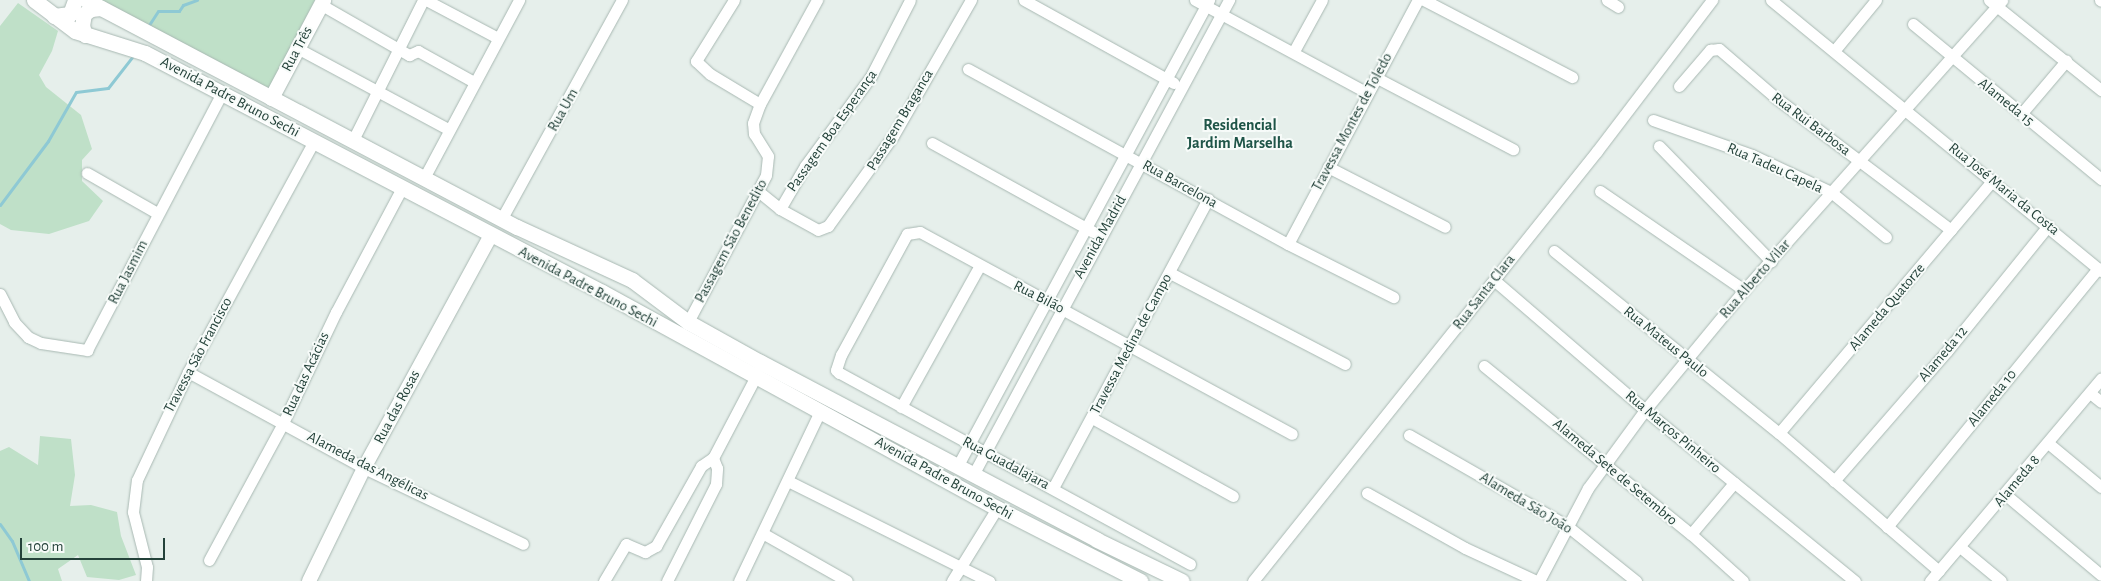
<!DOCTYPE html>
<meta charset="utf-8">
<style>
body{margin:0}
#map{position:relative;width:2101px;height:581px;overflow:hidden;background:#e6efeb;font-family:"Alegreya Sans",sans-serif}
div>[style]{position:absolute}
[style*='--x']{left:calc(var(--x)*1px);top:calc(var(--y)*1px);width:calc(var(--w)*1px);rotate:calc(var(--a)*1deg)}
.green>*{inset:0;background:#bfe0c8}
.stream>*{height:3px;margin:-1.5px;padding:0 1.5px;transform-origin:1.5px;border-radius:1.5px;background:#8ec9d4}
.roads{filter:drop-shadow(0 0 1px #a8b8b2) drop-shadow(0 0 1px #a8b8b2)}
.minor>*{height:11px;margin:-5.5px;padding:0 5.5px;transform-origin:5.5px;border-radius:5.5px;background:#fff}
.tertiary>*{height:14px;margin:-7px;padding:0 7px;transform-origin:7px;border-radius:7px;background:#fff}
.secondary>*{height:15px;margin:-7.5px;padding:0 7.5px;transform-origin:7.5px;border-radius:7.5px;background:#fff}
span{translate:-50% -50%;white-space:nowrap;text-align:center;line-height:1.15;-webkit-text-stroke:4px #f7fbf9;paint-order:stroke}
.street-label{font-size:15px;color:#24423a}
.neighbourhood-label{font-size:16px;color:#1f5548;font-weight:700}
.scale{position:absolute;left:20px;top:538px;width:145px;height:22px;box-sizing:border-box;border:2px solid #24423a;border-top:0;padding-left:6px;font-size:15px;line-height:18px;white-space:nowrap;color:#24423a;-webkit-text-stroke:4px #f7fbf9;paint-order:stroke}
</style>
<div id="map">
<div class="green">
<i style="clip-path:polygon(94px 0,315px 0,267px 93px)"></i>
<i style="clip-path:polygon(18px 3px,58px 31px,52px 51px,39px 75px,46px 87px,81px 115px,92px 149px,82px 160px,82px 181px,103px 201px,89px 221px,49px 234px,11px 230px,0 224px,0 26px)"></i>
<i style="clip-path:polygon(40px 436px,71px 439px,75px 475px,70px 506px,91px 505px,117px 512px,121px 536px,136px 575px,119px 580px,87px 577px,78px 555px,58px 569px,62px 581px,0 581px,0 451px,9px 447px,38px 465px)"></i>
</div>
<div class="stream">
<i style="--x:147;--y:28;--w:20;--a:-57"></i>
<i style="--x:158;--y:11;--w:21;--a:0"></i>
<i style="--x:179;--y:11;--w:7;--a:-56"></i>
<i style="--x:183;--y:5;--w:15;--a:-20"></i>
<i style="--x:0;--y:205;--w:80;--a:-53.1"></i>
<i style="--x:48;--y:141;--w:56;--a:-60.3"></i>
<i style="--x:76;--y:92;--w:32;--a:-7"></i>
<i style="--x:108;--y:88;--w:41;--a:-52"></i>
<i style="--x:0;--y:524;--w:21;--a:55"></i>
<i style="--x:12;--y:541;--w:43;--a:67"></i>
</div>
<div class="roads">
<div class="minor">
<i style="--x:426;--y:0;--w:81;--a:27.8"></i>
<i style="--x:734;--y:0;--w:72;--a:121.9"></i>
<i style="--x:696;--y:61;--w:19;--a:43"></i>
<i style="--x:710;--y:74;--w:58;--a:31"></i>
<i style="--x:1024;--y:0;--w:171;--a:29"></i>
<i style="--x:1195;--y:0;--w:194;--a:28.3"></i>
<i style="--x:1424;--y:0;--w:167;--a:27.5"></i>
<i style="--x:1607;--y:0;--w:13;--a:32"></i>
<i style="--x:1771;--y:0;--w:427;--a:39.4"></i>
<i style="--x:1989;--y:0;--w:144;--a:38.8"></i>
<i style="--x:2100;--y:0;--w:1;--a:45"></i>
<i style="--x:320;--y:4;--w:103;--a:29.8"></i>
<i style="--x:409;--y:55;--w:10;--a:-24"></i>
<i style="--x:418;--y:51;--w:64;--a:29"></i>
<i style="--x:1913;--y:24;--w:244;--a:39.5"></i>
<i style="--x:297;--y:48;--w:171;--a:28.2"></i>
<i style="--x:1294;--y:51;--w:58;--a:-61.2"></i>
<i style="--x:1834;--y:51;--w:66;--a:-50.5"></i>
<i style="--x:968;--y:69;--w:365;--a:28.7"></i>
<i style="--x:1288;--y:244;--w:118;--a:26.8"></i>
<i style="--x:1375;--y:77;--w:156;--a:27.6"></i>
<i style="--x:1679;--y:86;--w:48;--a:-49.3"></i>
<i style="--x:1710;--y:50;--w:9;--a:-6"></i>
<i style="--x:1719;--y:49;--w:75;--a:40.7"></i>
<i style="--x:1776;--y:98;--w:219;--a:37"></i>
<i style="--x:2021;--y:114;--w:70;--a:-49.7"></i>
<i style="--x:1653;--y:120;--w:105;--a:19.5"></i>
<i style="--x:1752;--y:155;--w:87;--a:25.1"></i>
<i style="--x:1831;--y:192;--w:71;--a:39.3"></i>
<i style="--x:353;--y:140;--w:157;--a:-63.4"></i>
<i style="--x:932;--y:143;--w:184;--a:28.9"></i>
<i style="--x:1659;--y:146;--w:161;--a:45.8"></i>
<i style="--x:1328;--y:167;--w:131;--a:27.1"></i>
<i style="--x:87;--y:173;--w:81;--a:29.7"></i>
<i style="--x:424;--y:178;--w:202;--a:-61.9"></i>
<i style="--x:758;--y:191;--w:28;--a:39"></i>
<i style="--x:780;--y:209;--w:43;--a:28.9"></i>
<i style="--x:818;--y:230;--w:11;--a:-22"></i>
<i style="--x:828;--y:226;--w:111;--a:-54.2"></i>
<i style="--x:893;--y:136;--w:157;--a:-60.2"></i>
<i style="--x:1600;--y:191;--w:175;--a:34.5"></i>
<i style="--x:780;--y:209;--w:50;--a:-59.8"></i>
<i style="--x:805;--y:166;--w:112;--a:-53.7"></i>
<i style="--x:871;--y:76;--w:85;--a:-62.8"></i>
<i style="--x:502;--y:218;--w:249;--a:-61.2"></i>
<i style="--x:1288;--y:244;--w:276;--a:-62"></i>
<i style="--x:1554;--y:251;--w:289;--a:39"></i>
<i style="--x:1779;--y:433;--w:211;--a:40.8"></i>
<i style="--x:1170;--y:273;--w:197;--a:27.5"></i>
<i style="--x:1494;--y:280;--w:199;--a:40.7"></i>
<i style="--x:1645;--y:410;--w:271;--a:39.2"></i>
<i style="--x:0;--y:294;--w:31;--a:63"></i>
<i style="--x:14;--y:322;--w:21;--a:47"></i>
<i style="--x:28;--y:337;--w:14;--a:25"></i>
<i style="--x:41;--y:343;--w:47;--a:8.7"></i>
<i style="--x:87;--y:350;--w:290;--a:-62.3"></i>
<i style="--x:688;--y:322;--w:166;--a:-62"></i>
<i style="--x:766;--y:175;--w:19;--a:-84"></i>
<i style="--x:768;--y:156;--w:26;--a:-122"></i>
<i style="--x:754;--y:134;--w:11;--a:-95"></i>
<i style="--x:753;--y:123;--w:20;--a:-70"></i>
<i style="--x:760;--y:104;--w:119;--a:-61.3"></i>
<i style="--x:1484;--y:366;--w:267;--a:39.1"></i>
<i style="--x:1691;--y:534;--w:70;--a:42.1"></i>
<i style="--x:188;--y:372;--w:200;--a:28.6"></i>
<i style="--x:364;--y:468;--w:176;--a:25.5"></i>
<i style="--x:2090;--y:393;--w:14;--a:39"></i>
<i style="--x:901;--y:407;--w:160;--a:-60.9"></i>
<i style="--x:1092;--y:418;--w:161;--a:29"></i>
<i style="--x:1779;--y:433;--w:331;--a:-49.8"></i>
<i style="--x:1409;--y:435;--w:181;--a:29.8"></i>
<i style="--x:1566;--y:525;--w:90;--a:38.7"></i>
<i style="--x:2048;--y:443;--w:69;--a:39.7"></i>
<i style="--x:713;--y:458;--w:90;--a:-62.3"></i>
<i style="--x:957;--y:467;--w:531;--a:-61.65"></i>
<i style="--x:973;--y:475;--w:540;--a:-61.68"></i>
<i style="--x:788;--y:481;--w:225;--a:26.5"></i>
<i style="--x:1834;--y:481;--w:172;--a:-49"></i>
<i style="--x:1947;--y:351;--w:161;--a:-51.1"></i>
<i style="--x:1053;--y:488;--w:328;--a:-61.8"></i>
<i style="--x:1367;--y:493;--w:112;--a:29.3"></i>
<i style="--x:1465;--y:548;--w:78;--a:24.9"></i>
<i style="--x:2006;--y:495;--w:124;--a:40.1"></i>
<i style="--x:1887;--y:527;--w:334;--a:-50.8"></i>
<i style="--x:764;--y:534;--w:95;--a:29.5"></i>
<i style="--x:1691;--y:534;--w:67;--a:-49.9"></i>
<i style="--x:1960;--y:547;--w:53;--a:39.7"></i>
<i style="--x:209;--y:560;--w:156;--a:-61.6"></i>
<i style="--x:283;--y:423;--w:123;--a:-64.5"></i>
<i style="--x:336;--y:312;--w:140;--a:-62"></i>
<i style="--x:1190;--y:564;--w:400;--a:-151.4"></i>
<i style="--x:839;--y:373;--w:4;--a:-135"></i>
<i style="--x:836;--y:370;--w:16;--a:-72"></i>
<i style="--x:841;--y:355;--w:138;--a:-61.4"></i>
<i style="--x:907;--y:234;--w:13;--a:-9"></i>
<i style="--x:920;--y:232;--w:423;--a:28.5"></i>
<i style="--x:146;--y:581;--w:14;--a:-86"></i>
<i style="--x:147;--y:567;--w:57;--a:-104.3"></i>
<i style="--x:133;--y:512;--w:32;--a:-83"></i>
<i style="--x:137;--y:480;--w:119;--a:-64.7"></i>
<i style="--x:188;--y:372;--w:263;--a:-61.4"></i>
<i style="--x:604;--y:581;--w:43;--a:-59.3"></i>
<i style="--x:626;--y:544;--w:21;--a:23"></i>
<i style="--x:645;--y:552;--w:13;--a:-29"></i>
<i style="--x:656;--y:546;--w:92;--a:-60.6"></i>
<i style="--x:701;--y:466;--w:14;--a:-34"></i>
<i style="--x:667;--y:581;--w:109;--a:-63.2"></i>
<i style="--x:716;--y:484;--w:16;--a:-86"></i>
<i style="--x:717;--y:468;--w:11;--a:-112"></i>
<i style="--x:739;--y:581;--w:188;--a:-64.5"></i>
<i style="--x:952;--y:581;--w:86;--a:-58.3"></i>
<i style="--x:1253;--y:581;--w:551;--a:-51.34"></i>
<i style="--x:1597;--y:151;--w:190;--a:-52.7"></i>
<i style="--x:1539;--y:581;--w:105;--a:-62.2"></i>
<i style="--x:1588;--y:488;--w:97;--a:-53.8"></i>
<i style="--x:1645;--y:410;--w:156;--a:-50.5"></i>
<i style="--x:1744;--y:290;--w:388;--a:-48.3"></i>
<i style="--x:1930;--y:581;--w:265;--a:-49.8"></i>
</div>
<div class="tertiary">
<i style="--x:309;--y:581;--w:126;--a:-64"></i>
<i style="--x:364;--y:468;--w:265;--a:-61.4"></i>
</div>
<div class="secondary">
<i style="--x:34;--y:0;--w:51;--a:37.1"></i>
<i style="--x:75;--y:31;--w:73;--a:17.4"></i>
<i style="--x:145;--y:53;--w:516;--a:27.61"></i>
<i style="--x:602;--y:292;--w:450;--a:28.7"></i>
<i style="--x:997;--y:508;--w:161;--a:27"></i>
<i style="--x:86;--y:0;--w:487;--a:27.8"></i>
<i style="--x:517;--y:227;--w:127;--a:24.7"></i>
<i style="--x:632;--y:280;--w:70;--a:36.9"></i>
<i style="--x:688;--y:322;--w:82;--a:29.1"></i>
<i style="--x:760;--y:362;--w:381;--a:27.8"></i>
<i style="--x:1097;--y:540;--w:94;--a:25.8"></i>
<i style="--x:54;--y:16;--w:16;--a:-7"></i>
<i style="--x:70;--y:14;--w:15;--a:-70"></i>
<i style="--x:85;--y:35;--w:9;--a:-108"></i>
<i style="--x:82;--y:26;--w:12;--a:-81"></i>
<i style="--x:84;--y:14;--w:9;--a:-36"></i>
<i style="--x:91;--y:9;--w:10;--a:-6"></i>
<i style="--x:271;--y:98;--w:111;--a:-62"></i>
</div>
</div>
<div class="street-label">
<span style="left:297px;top:49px;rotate:-62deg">Rua Três</span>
<span style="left:230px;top:97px;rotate:28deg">Avenida Padre Bruno Sechi</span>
<span style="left:2006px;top:102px;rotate:39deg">Alameda 15</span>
<span style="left:563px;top:110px;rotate:-61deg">Rua Um</span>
<span style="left:900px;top:120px;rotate:-59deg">Passagem Braganca</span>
<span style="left:1352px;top:122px;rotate:-62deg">Travessa Montes de Toledo</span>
<span style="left:1811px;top:124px;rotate:37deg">Rua Rui Barbosa</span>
<span style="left:832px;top:131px;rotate:-55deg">Passagem Boa Esperança</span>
<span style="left:1775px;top:168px;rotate:24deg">Rua Tadeu Capela</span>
<span style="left:1180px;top:184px;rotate:29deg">Rua Barcelona</span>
<span style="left:2004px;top:189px;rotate:39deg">Rua José Maria da Costa</span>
<span style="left:1100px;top:237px;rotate:-61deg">Avenida Madrid</span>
<span style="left:731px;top:241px;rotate:-62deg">Passagem São Benedito</span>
<span style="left:128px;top:272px;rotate:-63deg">Rua Jasmim</span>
<span style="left:1755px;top:279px;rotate:-49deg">Rua Alberto Vilar</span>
<span style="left:588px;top:287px;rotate:28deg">Avenida Padre Bruno Sechi</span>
<span style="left:1484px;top:292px;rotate:-52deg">Rua Santa Clara</span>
<span style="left:1039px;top:297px;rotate:27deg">Rua Bilão</span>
<span style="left:1887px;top:307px;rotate:-50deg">Alameda Quatorze</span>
<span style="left:1666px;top:342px;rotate:39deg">Rua Mateus Paulo</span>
<span style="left:1131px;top:344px;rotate:-62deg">Travessa Medina de Campo</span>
<span style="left:1943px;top:354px;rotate:-50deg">Alameda 12</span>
<span style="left:198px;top:355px;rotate:-62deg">Travessa São Francisco</span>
<span style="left:306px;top:374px;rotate:-65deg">Rua das Acácias</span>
<span style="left:1992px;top:398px;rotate:-51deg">Alameda 10</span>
<span style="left:397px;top:407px;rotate:-62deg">Rua das Rosas</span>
<span style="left:1673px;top:432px;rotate:40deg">Rua Marços Pinheiro</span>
<span style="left:1006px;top:463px;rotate:28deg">Rua Guadalajara</span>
<span style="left:368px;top:466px;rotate:27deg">Alameda das Angélicas</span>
<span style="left:1615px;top:472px;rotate:40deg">Alameda Sete de Setembro</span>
<span style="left:944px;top:478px;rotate:29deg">Avenida Padre Bruno Sechi</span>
<span style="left:2017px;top:481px;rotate:-50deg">Alameda 8</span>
<span style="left:1526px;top:503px;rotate:31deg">Alameda São João</span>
</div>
<div class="neighbourhood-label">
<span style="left:1240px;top:134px">Residencial<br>Jardim Marselha</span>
</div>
<div class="scale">100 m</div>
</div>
